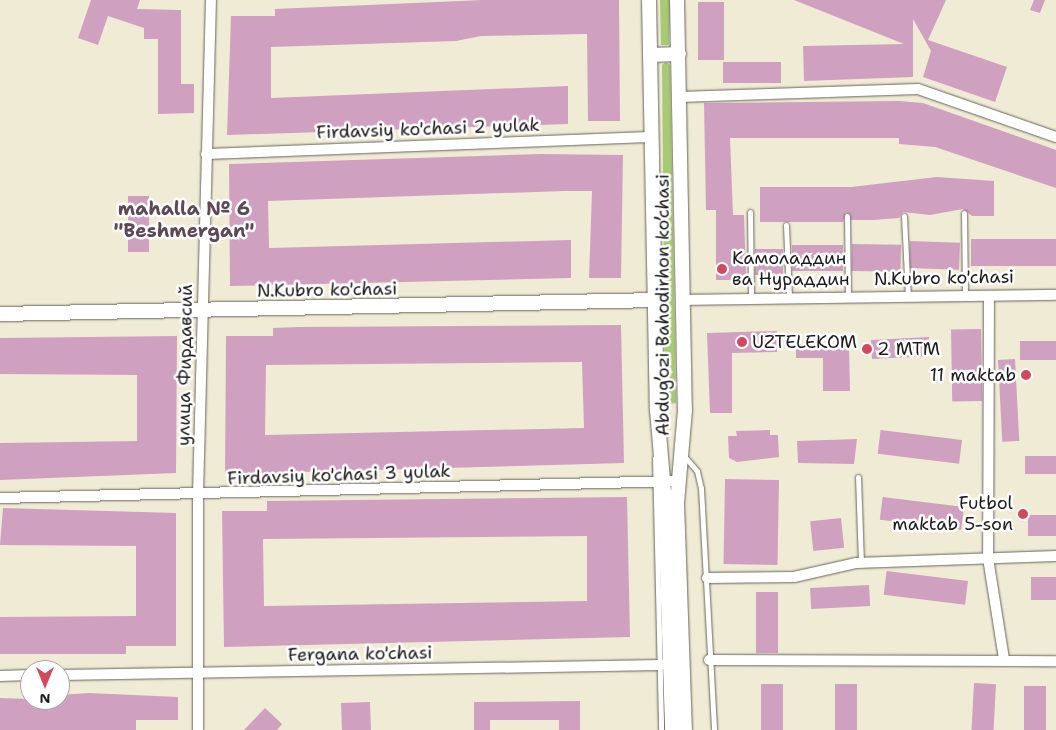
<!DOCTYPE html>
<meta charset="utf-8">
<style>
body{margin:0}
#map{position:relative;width:1056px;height:730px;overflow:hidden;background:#f0ebd5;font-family:"Shantell Sans",sans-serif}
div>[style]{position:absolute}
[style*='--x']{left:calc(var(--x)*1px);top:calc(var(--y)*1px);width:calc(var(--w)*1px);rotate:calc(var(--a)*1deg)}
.green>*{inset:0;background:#a8ca74}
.building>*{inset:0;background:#d0a0c1;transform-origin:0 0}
.roads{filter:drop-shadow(0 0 1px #66645d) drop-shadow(0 0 1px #66645d)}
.lane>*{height:5px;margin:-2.5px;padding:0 2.5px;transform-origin:2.5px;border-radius:2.5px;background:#fff}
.street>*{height:10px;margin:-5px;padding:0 5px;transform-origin:5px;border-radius:5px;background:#fff}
.secondary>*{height:14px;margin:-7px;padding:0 7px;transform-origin:7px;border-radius:7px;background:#fff}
.dots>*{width:14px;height:14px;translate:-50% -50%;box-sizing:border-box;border:2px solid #fff;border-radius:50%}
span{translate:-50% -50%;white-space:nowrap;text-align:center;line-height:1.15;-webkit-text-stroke:5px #fff;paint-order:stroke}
.street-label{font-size:18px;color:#1c1c1c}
.poi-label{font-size:18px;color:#1c1c1c}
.left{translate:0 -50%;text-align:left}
.right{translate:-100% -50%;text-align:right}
.neighbourhood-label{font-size:19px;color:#5b4a56;font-weight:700}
.north{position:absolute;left:20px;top:660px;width:50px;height:50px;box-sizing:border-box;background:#fff;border:1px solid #a4a4a4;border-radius:50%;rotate:180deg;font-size:14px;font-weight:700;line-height:20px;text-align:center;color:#1c1c1c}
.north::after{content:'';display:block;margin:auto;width:18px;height:22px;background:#d1495b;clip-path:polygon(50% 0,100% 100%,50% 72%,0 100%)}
</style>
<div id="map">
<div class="green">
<i style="clip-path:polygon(660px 0,670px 0,669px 45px,661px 45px)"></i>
<i style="clip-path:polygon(666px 62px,670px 65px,676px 403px,670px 404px,665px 404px,662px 65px)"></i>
</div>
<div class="building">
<i style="clip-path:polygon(91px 0,140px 0,137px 9px,181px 10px,181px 84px,194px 84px,194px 113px,158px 114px,158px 39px,144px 39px,144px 28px,108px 16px,98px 45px,78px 38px)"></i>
<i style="clip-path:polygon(483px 0,619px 0,620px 121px,588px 121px,587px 34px,481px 36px,456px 41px,271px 47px,271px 98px,568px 86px,568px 124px,227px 135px,231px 16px,275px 16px,275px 9px)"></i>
<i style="clip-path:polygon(794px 0,946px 0,928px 40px,1007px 67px,995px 102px,923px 77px,931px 51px,913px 19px,913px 77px,804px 81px,803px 46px,904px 44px)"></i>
<i style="clip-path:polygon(1034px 0,1045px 0,1040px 13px,1030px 10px)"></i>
<i style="left:698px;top:2px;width:26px;height:58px"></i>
<i style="left:723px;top:62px;width:58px;height:21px"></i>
<i style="clip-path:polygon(899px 101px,923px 103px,1056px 150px,1056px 188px,935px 147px,899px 144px,899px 138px,730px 138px,733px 215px,744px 215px,746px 275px,745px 280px,716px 280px,716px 210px,706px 210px,704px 103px)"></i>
<i style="clip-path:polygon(541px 154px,623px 155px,621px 278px,589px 278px,592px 191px,564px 191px,268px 201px,269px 248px,571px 240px,571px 278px,230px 286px,229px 164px)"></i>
<i style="clip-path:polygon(937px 177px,994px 181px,994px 216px,972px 216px,963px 209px,930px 215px,903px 212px,899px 218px,874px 220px,851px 220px,846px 212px,843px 222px,760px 222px,760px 187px,851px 187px)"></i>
<i style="left:128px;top:196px;width:21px;height:56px"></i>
<i style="left:1056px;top:239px;width:27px;height:85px;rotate:90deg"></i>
<i style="left:910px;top:241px;width:50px;height:27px;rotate:2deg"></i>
<i style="left:852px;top:244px;width:49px;height:27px;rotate:1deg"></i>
<i style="left:843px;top:245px;width:26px;height:51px;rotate:90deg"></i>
<i style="left:755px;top:249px;width:28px;height:26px"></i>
<i style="clip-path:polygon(evenodd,621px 325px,624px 463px,225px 474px,226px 336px,273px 336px,273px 328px,299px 327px,621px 325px,582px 362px,584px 428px,265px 435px,266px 365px,582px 362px)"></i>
<i style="left:981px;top:329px;width:72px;height:30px;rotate:89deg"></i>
<i style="clip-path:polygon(777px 331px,777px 352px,732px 353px,732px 413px,710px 413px,707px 333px)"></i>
<i style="clip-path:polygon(177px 336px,176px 473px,0 480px,0 443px,137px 441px,137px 375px,0 374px,0 338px)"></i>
<i style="left:929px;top:337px;width:19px;height:58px;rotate:87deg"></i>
<i style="left:1056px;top:341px;width:19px;height:36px;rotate:90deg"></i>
<i style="clip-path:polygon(849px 344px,850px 391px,823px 391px,823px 358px,796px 358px,796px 345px)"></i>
<i style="left:1015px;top:359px;width:82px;height:17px;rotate:87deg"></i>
<i style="clip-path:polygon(770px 430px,770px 435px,778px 435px,779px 457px,737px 462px,729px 458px,728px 436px,737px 436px,736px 431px)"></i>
<i style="clip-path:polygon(857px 439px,854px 464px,798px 463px,797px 441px)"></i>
<i style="left:962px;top:440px;width:24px;height:82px;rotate:97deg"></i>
<i style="left:1056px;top:456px;width:18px;height:31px;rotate:90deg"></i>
<i style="left:779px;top:480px;width:85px;height:54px;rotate:91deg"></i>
<i style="clip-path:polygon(evenodd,627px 497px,630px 637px,224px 647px,222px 511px,267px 511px,267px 501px,627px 497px,587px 536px,587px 601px,264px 606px,263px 539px,587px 536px)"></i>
<i style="left:964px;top:507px;width:23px;height:82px;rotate:97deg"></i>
<i style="clip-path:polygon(3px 508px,176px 513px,176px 646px,126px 646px,126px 654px,0 654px,0 617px,136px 616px,136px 546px,0 545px)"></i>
<i style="left:1028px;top:515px;width:28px;height:21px"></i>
<i style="left:841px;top:518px;width:30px;height:31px;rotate:84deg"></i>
<i style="left:1031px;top:577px;width:25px;height:23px"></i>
<i style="left:968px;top:581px;width:24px;height:82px;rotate:97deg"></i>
<i style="left:869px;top:585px;width:21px;height:59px;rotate:87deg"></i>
<i style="left:756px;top:592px;width:22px;height:61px"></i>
<i style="left:974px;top:683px;width:22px;height:47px;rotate:3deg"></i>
<i style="left:761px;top:684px;width:22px;height:46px"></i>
<i style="left:835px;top:684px;width:22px;height:46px"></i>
<i style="left:1024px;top:686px;width:22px;height:44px"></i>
<i style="clip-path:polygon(89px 693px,178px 697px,178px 720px,136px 720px,136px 730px,0 730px,0 698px,60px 700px,60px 695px)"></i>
<i style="clip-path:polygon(580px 701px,580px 730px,559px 730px,559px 720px,490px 720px,490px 730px,474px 730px,474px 702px)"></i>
<i style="left:370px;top:702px;width:28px;height:29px;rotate:88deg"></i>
<i style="clip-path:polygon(265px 708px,282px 724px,277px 730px,244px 730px)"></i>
</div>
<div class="roads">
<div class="lane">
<i style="--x:750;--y:212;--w:86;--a:89.3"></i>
<i style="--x:964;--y:213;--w:83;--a:89.3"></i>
<i style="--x:847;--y:216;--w:82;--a:89.3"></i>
<i style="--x:904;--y:216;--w:81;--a:87.2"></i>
<i style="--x:786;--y:225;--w:73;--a:87.6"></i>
<i style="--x:684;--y:456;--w:20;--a:49"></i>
<i style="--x:697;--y:471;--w:17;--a:77"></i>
<i style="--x:701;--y:488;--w:242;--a:86.9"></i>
<i style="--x:655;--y:458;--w:272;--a:88.7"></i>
<i style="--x:858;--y:477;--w:85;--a:88"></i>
</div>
<div class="street">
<i style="--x:679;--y:97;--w:239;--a:-1.9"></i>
<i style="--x:918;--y:89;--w:146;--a:19.2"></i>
<i style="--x:206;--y:154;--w:445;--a:-2.2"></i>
<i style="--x:989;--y:296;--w:262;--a:90.2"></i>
<i style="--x:988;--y:558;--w:102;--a:81"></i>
<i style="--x:683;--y:300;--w:373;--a:-0.8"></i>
<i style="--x:0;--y:498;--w:679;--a:-1.43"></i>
<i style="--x:707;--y:578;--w:87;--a:-0.7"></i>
<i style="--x:794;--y:577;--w:64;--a:-12.7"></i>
<i style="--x:856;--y:563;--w:200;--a:-2"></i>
<i style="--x:709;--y:660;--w:347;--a:0.2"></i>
<i style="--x:60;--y:675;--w:601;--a:-0.95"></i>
<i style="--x:0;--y:676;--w:30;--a:-2"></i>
<i style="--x:198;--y:730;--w:235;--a:-90"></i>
<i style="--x:198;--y:495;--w:495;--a:-88.5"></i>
</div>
<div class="secondary">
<i style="--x:649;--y:0;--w:410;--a:88.9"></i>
<i style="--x:657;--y:410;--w:94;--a:85.1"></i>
<i style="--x:665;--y:504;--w:226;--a:88.2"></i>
<i style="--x:677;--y:0;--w:410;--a:88.9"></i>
<i style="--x:685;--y:410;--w:93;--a:94.9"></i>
<i style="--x:677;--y:503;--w:227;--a:88"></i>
<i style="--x:650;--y:55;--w:29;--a:-2"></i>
<i style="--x:0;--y:314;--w:655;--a:-1.22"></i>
</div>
</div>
<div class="dots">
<i style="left:722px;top:269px;background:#d1495b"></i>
<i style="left:742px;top:342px;background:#d1495b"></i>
<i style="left:867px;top:349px;background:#d1495b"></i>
<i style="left:1026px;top:375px;background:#d1495b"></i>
<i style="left:1023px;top:514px;background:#d1495b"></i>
</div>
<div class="street-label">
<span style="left:428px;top:129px;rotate:-2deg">Firdavsiy ko'chasi 2 yulak</span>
<span style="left:944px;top:278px;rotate:-1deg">N.Kubro ko'chasi</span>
<span style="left:327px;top:290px;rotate:-1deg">N.Kubro ko'chasi</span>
<span style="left:663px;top:305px;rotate:-90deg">Abdug’ozi Bahodirhon ko’chasi</span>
<span style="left:185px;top:365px;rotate:-89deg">улица Фирдавсий</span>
<span style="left:339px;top:475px;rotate:-2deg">Firdavsiy ko'chasi 3 yulak</span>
<span style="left:360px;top:654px;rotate:-1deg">Fergana ko'chasi</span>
</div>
<div class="poi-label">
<span class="left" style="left:732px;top:269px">Камоладдин<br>ва Нураддин</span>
<span class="left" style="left:752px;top:342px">UZTELEKOM</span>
<span class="left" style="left:877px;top:349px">2 MTM</span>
<span class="right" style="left:1016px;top:375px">11 maktab</span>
<span class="right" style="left:1013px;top:514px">Futbol<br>maktab 5-son</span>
</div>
<div class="neighbourhood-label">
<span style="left:184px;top:220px">mahalla № 6<br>"Beshmergan"</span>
</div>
<div class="north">N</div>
</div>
